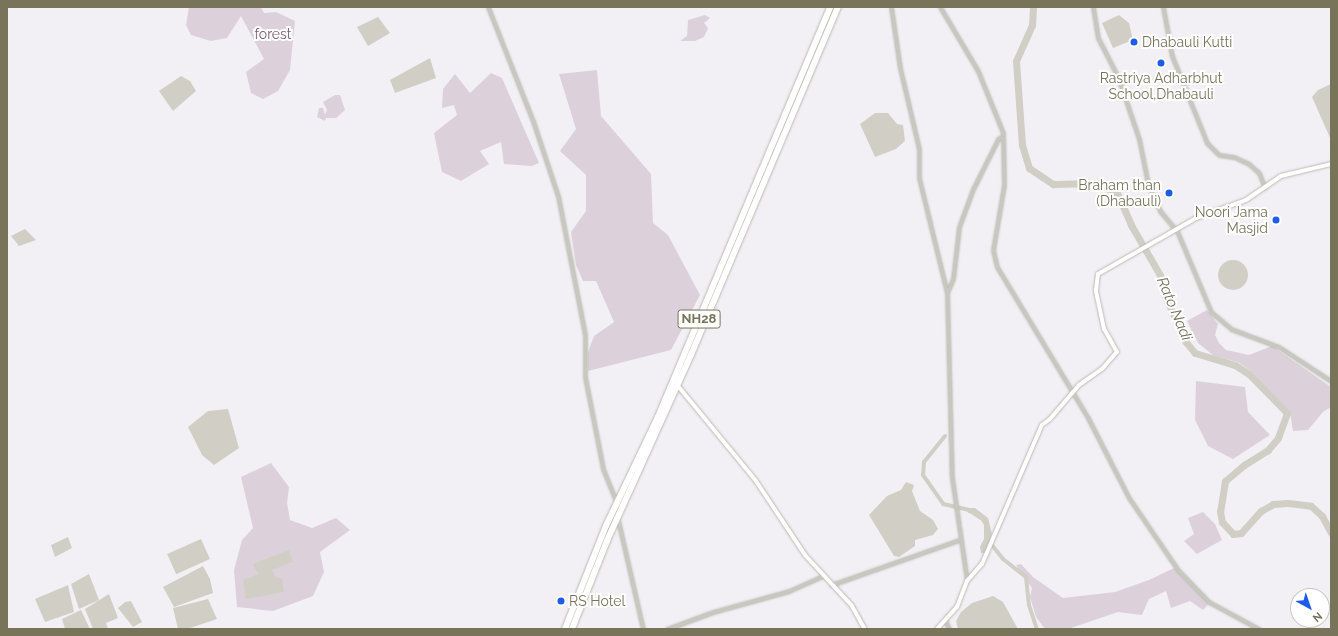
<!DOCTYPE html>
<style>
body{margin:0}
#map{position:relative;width:1338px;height:636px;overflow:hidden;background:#f2f0f5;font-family:Raleway,sans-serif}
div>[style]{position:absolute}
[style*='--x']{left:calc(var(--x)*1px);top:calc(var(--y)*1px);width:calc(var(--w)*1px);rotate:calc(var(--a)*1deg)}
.green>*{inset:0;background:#dcd1db}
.water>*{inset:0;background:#d1cfc5;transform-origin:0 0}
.round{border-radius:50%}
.canal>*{height:4px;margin:-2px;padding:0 2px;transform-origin:2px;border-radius:2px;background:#d1cfc5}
.river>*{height:7px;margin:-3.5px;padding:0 3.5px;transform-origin:3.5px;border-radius:3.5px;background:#d1cfc5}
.roads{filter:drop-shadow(0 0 1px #bbbab1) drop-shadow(0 0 1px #bbbab1)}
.street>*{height:3px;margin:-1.5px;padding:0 1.5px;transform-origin:1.5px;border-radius:1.5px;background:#c8c8c1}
.secondary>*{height:4px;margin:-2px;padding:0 2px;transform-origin:2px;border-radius:2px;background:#fff}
.highway>*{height:5.5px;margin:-2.75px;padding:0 2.75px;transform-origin:2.75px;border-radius:2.75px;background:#fff}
.dots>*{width:11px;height:11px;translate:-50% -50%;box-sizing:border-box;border:2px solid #fff;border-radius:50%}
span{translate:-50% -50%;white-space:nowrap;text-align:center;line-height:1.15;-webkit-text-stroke:4px #fff;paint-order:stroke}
.shield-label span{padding:1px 3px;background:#fff;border:1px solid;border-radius:3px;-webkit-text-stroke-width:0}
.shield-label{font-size:13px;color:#78745a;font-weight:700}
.park-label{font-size:14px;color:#7a6173}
.poi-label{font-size:14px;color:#78745a}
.left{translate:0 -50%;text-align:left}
.right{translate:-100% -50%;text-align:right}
.water-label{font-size:15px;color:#797059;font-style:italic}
.frame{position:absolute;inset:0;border:8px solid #78745a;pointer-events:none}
.north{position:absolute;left:1290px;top:588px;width:40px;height:40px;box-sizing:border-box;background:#fff;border:1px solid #c9c7bd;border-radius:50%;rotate:140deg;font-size:11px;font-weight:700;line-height:16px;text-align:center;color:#78745a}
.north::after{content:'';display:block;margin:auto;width:14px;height:18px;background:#1b5cea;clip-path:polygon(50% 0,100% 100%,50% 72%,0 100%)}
</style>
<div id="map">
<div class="green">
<i style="clip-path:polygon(189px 7px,261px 7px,264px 13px,276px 12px,295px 21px,290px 70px,278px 91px,263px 99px,251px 93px,246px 72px,264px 59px,241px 16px,227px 38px,211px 41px,191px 35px,186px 25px)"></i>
<i style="clip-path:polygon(705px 15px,710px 18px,704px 23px,708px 28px,704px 37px,695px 41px,680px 41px,687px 36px,688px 20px)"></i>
<i style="clip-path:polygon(597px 70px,601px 116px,651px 174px,653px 223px,668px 235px,700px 295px,671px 350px,588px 371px,588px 352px,594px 336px,614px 322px,596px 281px,583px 281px,576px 265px,571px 232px,586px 211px,586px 175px,560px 151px,576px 129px,559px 74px)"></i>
<i style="clip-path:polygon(491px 73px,502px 78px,539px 163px,532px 166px,504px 164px,501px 142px,480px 151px,489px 164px,461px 181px,442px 172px,434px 133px,457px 115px,454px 105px,442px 108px,443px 89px,455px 74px,470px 93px)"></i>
<i style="clip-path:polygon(335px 95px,340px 95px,345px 110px,336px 118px,326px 118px,325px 121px,317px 117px,319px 108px,323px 108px,325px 115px,327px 110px,323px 102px)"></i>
<i style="clip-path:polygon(1207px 310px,1218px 324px,1215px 335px,1219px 343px,1226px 350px,1249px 355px,1272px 346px,1331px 387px,1331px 407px,1323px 412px,1308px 430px,1293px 431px,1290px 413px,1252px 372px,1238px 362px,1214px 356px,1198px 343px,1187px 321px)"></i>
<i style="clip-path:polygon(1196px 381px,1245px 387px,1248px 412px,1270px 435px,1233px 459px,1208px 446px,1195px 420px)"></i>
<i style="clip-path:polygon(271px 463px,289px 487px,287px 503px,290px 520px,312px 528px,336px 518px,350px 530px,320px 552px,324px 572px,313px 596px,273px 611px,237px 607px,234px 570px,242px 540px,253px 528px,241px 477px)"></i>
<i style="clip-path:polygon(1203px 512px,1215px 524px,1222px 540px,1197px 554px,1184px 541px,1194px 534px,1188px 518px)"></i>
<i style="clip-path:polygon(1021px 564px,1033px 577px,1063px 598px,1115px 592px,1149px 580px,1174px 568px,1209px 603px,1203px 610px,1190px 601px,1171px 608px,1166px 591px,1149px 599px,1142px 615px,1118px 612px,1068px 629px,1045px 629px,1036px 617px,1030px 597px,1032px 588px,1016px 565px)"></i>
</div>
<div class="water">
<i style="clip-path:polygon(1119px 15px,1129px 23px,1133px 40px,1113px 48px,1102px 23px)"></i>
<i style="clip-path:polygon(378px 17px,390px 33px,368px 46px,357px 27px)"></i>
<i style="clip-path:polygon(430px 58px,436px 78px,395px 93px,390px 80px)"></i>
<i style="clip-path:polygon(181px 76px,190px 81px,196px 91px,173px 111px,159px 91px)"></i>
<i style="clip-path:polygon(1331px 84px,1331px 140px,1312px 97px,1318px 90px)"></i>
<i style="clip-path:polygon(875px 113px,888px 113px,897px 124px,903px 125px,905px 141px,896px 149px,875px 157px,860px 124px)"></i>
<i style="clip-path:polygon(25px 229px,36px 240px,19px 246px,11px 236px)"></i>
<i class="round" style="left:1218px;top:260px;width:30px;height:30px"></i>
<i style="clip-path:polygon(228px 409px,239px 448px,214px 465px,202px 455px,188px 427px,208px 411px)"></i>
<i style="clip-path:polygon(906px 482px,914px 485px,912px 491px,920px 511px,933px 520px,938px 529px,933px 535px,915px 540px,915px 546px,899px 557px,894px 556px,869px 515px,887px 496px,901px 490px)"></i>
<i style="clip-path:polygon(969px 508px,975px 508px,988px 518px,992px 534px,985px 553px,981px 553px,980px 547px,984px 539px,984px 525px,977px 514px,968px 513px)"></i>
<i style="clip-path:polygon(68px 537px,72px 548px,55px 557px,51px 545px)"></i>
<i style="left:201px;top:539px;width:22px;height:37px;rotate:66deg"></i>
<i style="clip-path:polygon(289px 550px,293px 562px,272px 570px,276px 578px,282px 578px,284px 592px,246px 599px,243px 580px,258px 574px,253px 564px)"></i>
<i style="clip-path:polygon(203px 566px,210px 579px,213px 593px,174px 607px,163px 587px)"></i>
<i style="clip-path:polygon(89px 574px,99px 600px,79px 609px,71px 584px)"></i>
<i style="clip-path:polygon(68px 585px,74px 612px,45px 622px,35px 599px)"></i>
<i style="clip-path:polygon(109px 594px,118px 618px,106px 623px,108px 629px,93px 629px,85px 609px)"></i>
<i style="clip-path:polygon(993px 596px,1003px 602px,1018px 629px,958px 629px,956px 621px,961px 612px,972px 603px)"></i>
<i style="clip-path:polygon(208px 599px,217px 619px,190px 628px,178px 629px,173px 608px)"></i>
<i style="clip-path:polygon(131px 601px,142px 622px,133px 627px,118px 608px,125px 602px)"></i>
<i style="clip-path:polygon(81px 610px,90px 629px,65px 629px,62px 619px)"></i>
</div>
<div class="canal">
<i style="--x:945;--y:436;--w:33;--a:129"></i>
<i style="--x:924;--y:462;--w:13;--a:94"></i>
<i style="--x:923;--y:475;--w:35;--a:55"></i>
<i style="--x:943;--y:504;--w:27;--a:13"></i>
<i style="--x:969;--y:510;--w:14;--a:34"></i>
<i style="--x:988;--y:534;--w:10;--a:73"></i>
<i style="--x:991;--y:544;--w:19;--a:51"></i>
<i style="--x:1003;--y:559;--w:29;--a:38"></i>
<i style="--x:1026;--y:577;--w:28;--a:84"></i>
<i style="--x:1029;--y:605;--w:25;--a:72"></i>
</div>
<div class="river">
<i style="--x:1033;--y:7;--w:18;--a:93"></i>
<i style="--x:1032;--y:25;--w:39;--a:114"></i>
<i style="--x:1016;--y:61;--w:84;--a:85.9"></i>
<i style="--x:1022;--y:145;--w:24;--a:73"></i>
<i style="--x:1029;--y:168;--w:29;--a:34"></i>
<i style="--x:1053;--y:184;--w:43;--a:-1.3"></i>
<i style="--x:1096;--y:183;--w:23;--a:25"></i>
<i style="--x:1117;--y:193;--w:35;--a:66"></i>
<i style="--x:1131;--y:225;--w:58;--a:59.9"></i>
<i style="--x:1160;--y:275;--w:22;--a:77"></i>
<i style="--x:1165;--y:296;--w:51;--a:65.5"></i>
<i style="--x:1186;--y:342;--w:14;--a:51"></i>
<i style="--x:1195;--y:353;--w:42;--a:16.7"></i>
<i style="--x:1235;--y:365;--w:17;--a:33"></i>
<i style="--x:1249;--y:374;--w:54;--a:45.7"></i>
<i style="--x:1287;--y:413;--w:27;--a:110"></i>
<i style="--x:1278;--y:438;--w:16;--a:130"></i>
<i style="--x:1268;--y:450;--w:28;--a:148"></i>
<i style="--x:1244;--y:465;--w:25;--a:140"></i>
<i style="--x:1225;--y:481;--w:30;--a:99"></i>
<i style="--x:1220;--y:511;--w:11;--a:80"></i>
<i style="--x:1222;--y:522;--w:16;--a:47"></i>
<i style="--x:1233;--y:534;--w:8;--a:-7"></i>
<i style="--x:1241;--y:533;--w:30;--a:-48"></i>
<i style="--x:1261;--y:511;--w:14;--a:-30"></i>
<i style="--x:1273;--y:504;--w:15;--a:-4"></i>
<i style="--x:1288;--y:503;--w:23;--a:7"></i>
<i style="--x:1311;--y:506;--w:15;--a:42"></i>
<i style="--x:1322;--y:516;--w:19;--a:62"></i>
</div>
<div class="roads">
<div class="street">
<i style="--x:488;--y:7;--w:123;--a:68.5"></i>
<i style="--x:533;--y:121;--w:79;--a:71.6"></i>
<i style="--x:558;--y:196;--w:142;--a:79"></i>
<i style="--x:585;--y:335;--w:42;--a:90"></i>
<i style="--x:585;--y:377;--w:94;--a:78.9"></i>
<i style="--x:603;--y:469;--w:37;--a:68"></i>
<i style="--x:891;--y:7;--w:62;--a:81.6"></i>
<i style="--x:900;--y:68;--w:83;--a:76.8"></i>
<i style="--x:919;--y:149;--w:29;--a:90"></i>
<i style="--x:919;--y:178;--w:118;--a:76.3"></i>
<i style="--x:947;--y:293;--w:185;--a:88.5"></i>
<i style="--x:952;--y:478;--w:104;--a:81.7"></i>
<i style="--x:940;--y:7;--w:74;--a:59.3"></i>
<i style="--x:978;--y:71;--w:67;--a:68"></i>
<i style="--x:1003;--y:133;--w:52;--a:88.9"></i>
<i style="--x:1004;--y:185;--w:66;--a:99.6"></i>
<i style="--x:993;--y:250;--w:17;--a:77"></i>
<i style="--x:997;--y:267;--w:176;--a:58.9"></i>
<i style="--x:1088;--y:418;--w:90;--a:62.9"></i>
<i style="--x:1129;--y:498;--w:87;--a:55.8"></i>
<i style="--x:1178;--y:570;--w:45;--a:45.9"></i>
<i style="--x:1209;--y:602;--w:57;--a:28.4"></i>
<i style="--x:1093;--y:7;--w:31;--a:81"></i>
<i style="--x:1098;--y:38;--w:44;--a:62.9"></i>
<i style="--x:1118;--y:77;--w:65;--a:71.3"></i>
<i style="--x:1139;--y:139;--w:46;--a:78.7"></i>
<i style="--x:1148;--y:184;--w:30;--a:66"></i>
<i style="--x:1160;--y:211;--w:26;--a:50"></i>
<i style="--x:1177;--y:231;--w:88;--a:67.2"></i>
<i style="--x:1211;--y:312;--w:26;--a:40"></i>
<i style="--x:1231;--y:329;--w:51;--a:20.6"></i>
<i style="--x:1279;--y:347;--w:62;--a:33.2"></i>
<i style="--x:1163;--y:7;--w:50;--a:79.6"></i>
<i style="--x:1172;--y:56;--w:94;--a:68.1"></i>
<i style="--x:1207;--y:143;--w:17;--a:45"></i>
<i style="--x:1219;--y:155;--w:15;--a:8"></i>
<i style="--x:1234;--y:157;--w:17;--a:25"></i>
<i style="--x:1249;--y:164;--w:13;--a:42"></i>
<i style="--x:1259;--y:173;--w:16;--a:68"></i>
<i style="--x:947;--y:293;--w:15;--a:-67"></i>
<i style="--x:953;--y:279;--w:52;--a:-83.4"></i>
<i style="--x:959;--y:227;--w:40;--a:-69.8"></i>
<i style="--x:973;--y:189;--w:56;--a:-63.4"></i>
<i style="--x:998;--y:139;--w:6;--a:-31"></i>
<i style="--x:618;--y:520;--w:112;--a:77.1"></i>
<i style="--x:831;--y:585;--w:136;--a:-19.4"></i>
<i style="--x:945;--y:620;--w:10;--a:66"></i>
<i style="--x:667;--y:629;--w:49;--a:-20.3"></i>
<i style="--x:713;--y:612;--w:79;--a:-15.4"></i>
<i style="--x:789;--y:591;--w:37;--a:-24"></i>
</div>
<div class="secondary">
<i style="--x:678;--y:386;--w:123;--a:50.6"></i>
<i style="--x:756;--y:481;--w:89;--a:56.5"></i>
<i style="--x:805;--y:555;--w:69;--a:47.3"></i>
<i style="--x:852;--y:606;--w:26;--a:61"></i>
<i style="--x:937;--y:629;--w:30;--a:-48"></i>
<i style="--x:957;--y:607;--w:28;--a:-69"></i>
<i style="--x:967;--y:581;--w:23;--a:-49"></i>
<i style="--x:982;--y:564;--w:151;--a:-66.7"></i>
<i style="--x:1042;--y:425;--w:10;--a:-37"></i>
<i style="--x:1050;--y:419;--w:45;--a:-49.5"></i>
<i style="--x:1079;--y:385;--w:28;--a:-35"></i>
<i style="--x:1102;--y:369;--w:23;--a:-49"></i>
<i style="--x:1117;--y:352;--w:26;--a:-119"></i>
<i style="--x:1104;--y:329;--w:40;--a:-102"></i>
<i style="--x:1096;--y:290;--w:16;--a:-83"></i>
<i style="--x:1098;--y:274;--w:113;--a:-29.7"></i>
<i style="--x:1196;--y:218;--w:53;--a:-19.8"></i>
<i style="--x:1246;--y:200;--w:42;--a:-34.4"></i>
<i style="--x:1281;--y:176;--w:51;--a:-13.5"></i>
</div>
<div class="highway">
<i style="--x:565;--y:629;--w:111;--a:-68.3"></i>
<i style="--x:606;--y:526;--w:121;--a:-64.5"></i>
<i style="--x:658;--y:417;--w:445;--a:-67.2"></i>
<i style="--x:572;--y:629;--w:95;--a:-68.3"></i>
<i style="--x:607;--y:541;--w:204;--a:-65.7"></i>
<i style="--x:691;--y:355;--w:378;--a:-67.1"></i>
</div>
</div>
<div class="dots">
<i style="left:1134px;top:42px;background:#1b5cea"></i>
<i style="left:1161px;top:63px;background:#1b5cea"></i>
<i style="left:1169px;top:193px;background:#1b5cea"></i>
<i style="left:1276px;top:220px;background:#1b5cea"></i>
<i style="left:561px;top:601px;background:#1b5cea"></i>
</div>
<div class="shield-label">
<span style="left:699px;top:319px">NH28</span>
</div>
<div class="park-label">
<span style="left:273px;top:34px">forest</span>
</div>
<div class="poi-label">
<span class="left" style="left:1142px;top:42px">Dhabauli Kutti</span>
<span style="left:1161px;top:86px">Rastriya Adharbhut<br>School,Dhabauli</span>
<span class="right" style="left:1161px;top:193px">Braham than<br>(Dhabauli)</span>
<span class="right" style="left:1268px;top:220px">Noori Jama<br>Masjid</span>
<span class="left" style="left:569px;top:601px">RS Hotel</span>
</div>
<div class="water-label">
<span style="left:1174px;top:309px;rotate:67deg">Rato Nadi</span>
</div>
<div class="frame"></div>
<div class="north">N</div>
</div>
